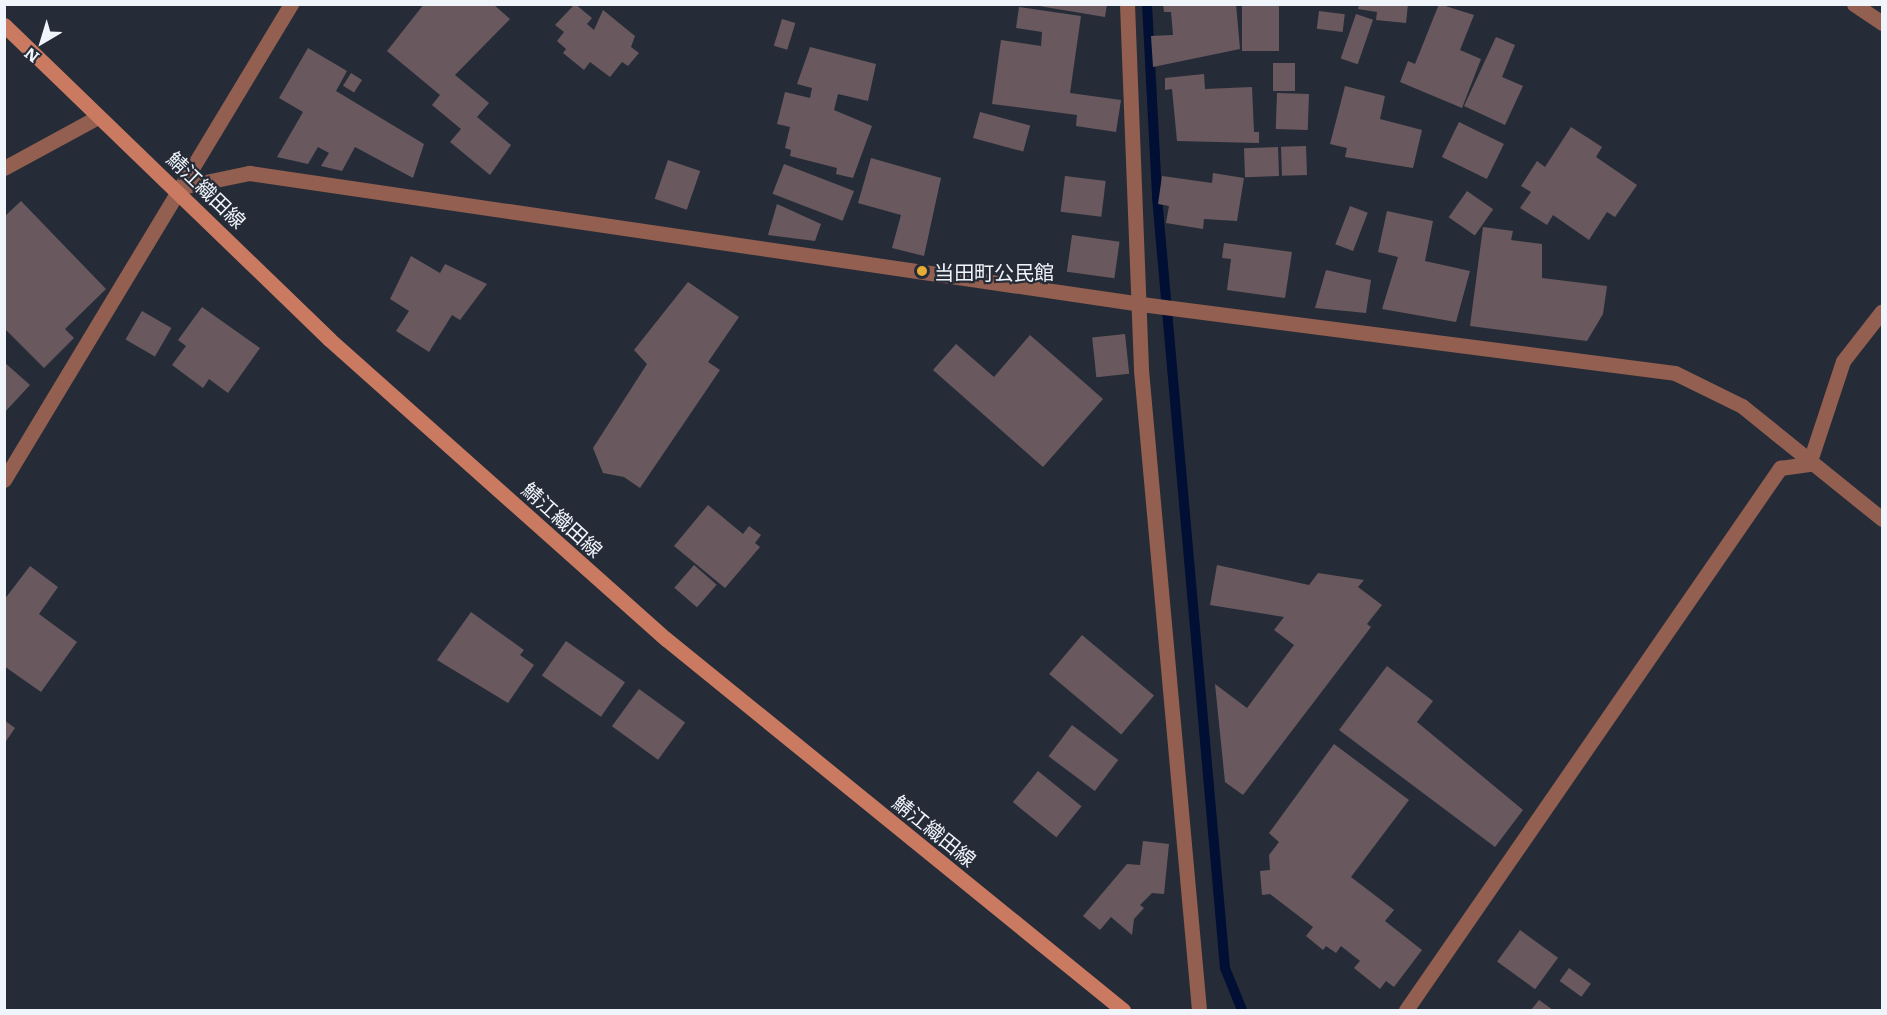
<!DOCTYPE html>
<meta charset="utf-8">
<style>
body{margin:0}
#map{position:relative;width:1887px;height:1015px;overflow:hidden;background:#262c37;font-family:Literata,"Noto Sans JP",serif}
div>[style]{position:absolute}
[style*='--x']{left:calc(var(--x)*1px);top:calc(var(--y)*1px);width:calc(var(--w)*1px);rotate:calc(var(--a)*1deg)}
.stream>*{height:10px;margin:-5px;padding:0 5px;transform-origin:5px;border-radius:5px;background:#000f33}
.building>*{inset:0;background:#69595e;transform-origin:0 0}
.minor>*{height:15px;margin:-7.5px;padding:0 7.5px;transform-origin:7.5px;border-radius:7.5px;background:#925f50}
.tertiary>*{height:15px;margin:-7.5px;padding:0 7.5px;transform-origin:7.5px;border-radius:7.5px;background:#925f50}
.secondary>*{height:15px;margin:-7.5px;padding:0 7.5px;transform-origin:7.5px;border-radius:7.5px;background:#cb7a62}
.dots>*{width:16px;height:16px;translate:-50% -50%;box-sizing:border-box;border:3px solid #262c37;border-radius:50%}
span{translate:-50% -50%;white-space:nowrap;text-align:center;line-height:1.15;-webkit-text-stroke:4.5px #262c37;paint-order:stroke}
.street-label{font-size:20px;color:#f0f5fc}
.poi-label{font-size:20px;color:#f0f5fc}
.left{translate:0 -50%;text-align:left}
.frame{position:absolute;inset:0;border:6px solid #f0f5fc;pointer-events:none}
.north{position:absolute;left:12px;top:12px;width:60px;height:60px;-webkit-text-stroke:4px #262c37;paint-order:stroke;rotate:218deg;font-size:16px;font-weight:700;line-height:24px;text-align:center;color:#f0f5fc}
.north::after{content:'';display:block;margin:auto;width:21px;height:27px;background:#f0f5fc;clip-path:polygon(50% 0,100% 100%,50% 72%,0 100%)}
</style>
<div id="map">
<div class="stream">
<i style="--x:1147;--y:4;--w:193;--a:87"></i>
<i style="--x:1157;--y:197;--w:774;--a:84.96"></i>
<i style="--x:1225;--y:968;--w:45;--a:68"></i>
</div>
<div class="building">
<i style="clip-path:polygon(424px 4px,493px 4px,510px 19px,455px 75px,489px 103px,477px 117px,511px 145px,490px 175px,450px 142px,461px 129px,432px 105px,440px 95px,387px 51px)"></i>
<i style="clip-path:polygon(575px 4px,592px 18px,587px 24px,594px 30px,603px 10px,635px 36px,631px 47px,639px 53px,628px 66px,622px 62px,610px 77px,590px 62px,584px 70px,563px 53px,566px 49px,557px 41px,564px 32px,555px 25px)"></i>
<i style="clip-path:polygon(1027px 4px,1107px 4px,1105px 17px)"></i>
<i style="clip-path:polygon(1163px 4px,1236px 4px,1240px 49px,1153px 67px,1151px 36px,1173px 35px,1171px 12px,1164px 12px)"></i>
<i style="left:1242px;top:4px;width:37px;height:47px"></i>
<i style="clip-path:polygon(1359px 4px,1408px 4px,1406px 23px,1376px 20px,1377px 12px,1358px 9px)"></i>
<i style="clip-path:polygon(1439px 4px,1474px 15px,1460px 50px,1481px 59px,1462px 108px,1400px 82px,1408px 61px,1415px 64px)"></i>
<i style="clip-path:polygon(1019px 7px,1081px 16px,1070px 93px,1121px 100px,1116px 132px,1076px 126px,1077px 115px,992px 104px,1001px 40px,1041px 46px,1042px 32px,1016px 28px)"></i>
<i style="left:1319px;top:11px;width:26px;height:18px;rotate:7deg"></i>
<i style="left:1356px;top:14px;width:18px;height:47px;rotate:19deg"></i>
<i style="left:782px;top:19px;width:14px;height:28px;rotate:17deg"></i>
<i style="clip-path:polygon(1496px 37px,1515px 45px,1502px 77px,1523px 86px,1505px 125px,1464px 106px)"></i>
<i style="clip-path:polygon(810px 47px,876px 64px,868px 101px,838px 94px,834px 110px,872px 126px,853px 178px,836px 174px,837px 168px,790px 156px,791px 150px,785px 148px,790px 127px,777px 124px,785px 92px,810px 98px,812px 88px,797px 84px)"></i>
<i style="clip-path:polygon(308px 48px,347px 71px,336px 91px,424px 144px,413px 178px,355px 147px,342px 171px,321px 166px,329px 153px,318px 147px,308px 164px,277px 157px,303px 112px,279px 98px)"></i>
<i style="left:1295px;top:63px;width:28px;height:22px;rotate:90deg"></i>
<i style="left:351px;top:73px;width:13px;height:15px;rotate:32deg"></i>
<i style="clip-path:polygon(1204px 74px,1205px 89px,1252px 87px,1254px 132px,1259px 132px,1259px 143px,1177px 141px,1172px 89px,1165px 90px,1165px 78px)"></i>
<i style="clip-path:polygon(1345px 86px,1385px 96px,1380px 119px,1422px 130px,1413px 168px,1345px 157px,1347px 148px,1330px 144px)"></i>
<i style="left:1277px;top:93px;width:32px;height:36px;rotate:2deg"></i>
<i style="left:980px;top:112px;width:52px;height:27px;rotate:15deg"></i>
<i style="left:1459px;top:122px;width:50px;height:39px;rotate:26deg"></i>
<i style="clip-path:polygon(1571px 127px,1602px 147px,1596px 157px,1637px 185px,1615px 217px,1607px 212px,1589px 240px,1553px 215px,1547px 225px,1520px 208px,1531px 192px,1521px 186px,1537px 161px,1545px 167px)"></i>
<i style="left:1306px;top:146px;width:29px;height:25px;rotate:88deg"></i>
<i style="left:1278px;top:147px;width:29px;height:34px;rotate:88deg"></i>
<i style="clip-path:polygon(871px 158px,941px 178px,924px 256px,892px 248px,901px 215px,858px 203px)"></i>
<i style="left:668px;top:160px;width:34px;height:41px;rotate:19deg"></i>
<i style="left:784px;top:164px;width:75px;height:32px;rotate:21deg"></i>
<i style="clip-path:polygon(1213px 173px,1244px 178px,1237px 221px,1204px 219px,1203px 229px,1166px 223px,1169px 206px,1158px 204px,1162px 176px,1212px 183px)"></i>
<i style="left:1065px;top:176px;width:41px;height:36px;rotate:7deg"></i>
<i style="left:1467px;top:191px;width:32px;height:32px;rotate:35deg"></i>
<i style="clip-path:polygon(21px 201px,106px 289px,65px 329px,74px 338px,44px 368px,4px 328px,4px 217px)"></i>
<i style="clip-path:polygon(777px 204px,821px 224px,815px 241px,768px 235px)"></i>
<i style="left:1350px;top:206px;width:19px;height:41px;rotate:21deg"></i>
<i style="clip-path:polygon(1387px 211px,1433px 221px,1425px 261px,1470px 271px,1456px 322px,1382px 309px,1398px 257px,1378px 252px)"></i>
<i style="clip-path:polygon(1483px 227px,1513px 231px,1511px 240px,1542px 244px,1542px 278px,1607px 286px,1603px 314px,1587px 341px,1470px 326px)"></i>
<i style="left:1072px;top:235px;width:48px;height:37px;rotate:8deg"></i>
<i style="clip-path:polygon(1224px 243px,1292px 252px,1285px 298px,1227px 290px,1231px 259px,1222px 258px)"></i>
<i style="clip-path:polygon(411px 256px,440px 273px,445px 264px,487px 284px,460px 320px,452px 315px,429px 352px,396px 331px,409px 311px,390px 299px)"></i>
<i style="clip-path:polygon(1326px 270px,1371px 280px,1366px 313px,1315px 308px)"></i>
<i style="clip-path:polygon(688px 282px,739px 317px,708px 362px,720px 370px,640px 488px,624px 477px,603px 473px,593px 448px,647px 364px,634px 350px)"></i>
<i style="clip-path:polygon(202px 307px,260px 348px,228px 393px,209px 379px,203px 388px,172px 365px,186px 346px,178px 340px)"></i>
<i style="left:142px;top:311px;width:34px;height:33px;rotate:30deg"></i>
<i style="left:1125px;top:334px;width:40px;height:33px;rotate:84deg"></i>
<i style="clip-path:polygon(1030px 335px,1103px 399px,1043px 467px,933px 370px,956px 344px,994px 377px)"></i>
<i style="clip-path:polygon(4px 362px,30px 385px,4px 413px)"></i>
<i style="clip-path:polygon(708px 505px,743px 534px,749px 526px,761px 535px,755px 543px,760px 547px,725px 588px,674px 546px)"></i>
<i style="left:694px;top:565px;width:30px;height:30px;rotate:41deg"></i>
<i style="clip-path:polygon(1217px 565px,1309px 585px,1318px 573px,1364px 580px,1358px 587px,1382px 605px,1367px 624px,1371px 627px,1243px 795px,1225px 782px,1215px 684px,1247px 708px,1294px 645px,1274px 630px,1284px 617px,1210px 605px)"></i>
<i style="clip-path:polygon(30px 566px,58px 587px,39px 614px,77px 642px,41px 692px,4px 666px,4px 600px)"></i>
<i style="clip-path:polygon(471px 612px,524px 650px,520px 655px,534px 665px,508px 703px,437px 660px)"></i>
<i style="left:1082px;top:635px;width:94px;height:51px;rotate:40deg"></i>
<i style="left:566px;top:641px;width:72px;height:42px;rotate:35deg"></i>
<i style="clip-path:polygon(1387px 666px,1433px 701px,1417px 722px,1523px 810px,1495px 847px,1339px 730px)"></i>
<i style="left:639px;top:689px;width:57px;height:46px;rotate:36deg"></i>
<i style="clip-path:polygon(4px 720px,15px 728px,4px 744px)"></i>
<i style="left:1072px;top:725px;width:58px;height:39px;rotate:37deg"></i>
<i style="clip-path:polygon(1334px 744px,1409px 800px,1351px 877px,1394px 910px,1385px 921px,1422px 950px,1394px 987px,1386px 981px,1380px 989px,1354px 968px,1360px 961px,1341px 946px,1336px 953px,1326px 946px,1323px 950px,1306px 936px,1313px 927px,1270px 894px,1262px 895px,1260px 871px,1270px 870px,1269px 855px,1279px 842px,1269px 833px)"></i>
<i style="left:1038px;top:771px;width:56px;height:40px;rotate:39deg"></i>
<i style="clip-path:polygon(1143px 841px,1169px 844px,1164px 894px,1152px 893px,1140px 905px,1144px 908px,1134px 919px,1132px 935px,1111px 917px,1100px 930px,1083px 916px,1127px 864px,1140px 865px)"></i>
<i style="left:1520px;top:930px;width:47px;height:39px;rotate:36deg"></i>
<i style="left:1569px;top:968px;width:27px;height:16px;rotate:36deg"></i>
<i style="clip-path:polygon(1539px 1000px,1553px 1010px,1531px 1010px)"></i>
</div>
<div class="minor">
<i style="--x:1127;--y:4;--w:366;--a:87.8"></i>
<i style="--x:1141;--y:370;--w:643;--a:84.82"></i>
<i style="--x:1854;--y:4;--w:34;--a:34"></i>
<i style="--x:4;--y:168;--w:107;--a:-28.5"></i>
<i style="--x:4;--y:480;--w:556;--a:-58.91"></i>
<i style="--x:1406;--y:1010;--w:659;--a:-55.39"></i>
<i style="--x:1780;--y:468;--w:29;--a:-8"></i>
<i style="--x:1809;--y:464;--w:108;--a:-71.7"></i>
<i style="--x:1843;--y:361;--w:63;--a:-52"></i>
</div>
<div class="tertiary">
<i style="--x:177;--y:188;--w:74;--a:-11.8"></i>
<i style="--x:249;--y:173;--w:902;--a:8.35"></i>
<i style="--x:1141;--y:304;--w:538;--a:7.36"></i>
<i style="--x:1675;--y:373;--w:75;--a:26.2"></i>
<i style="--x:1742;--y:406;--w:180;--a:38.9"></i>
</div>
<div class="secondary">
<i style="--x:4;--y:25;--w:452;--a:44"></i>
<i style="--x:329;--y:339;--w:451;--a:41.7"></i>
<i style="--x:666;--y:639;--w:589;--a:39.07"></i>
</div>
<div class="dots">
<i style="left:922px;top:271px;background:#e6ac36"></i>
</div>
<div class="street-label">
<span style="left:207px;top:189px;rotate:44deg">鯖江織田線</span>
<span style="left:563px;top:519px;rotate:42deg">鯖江織田線</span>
<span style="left:935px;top:830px;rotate:39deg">鯖江織田線</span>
</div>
<div class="poi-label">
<span class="left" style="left:934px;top:271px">当田町公民館</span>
</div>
<div class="frame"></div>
<div class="north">N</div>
</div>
